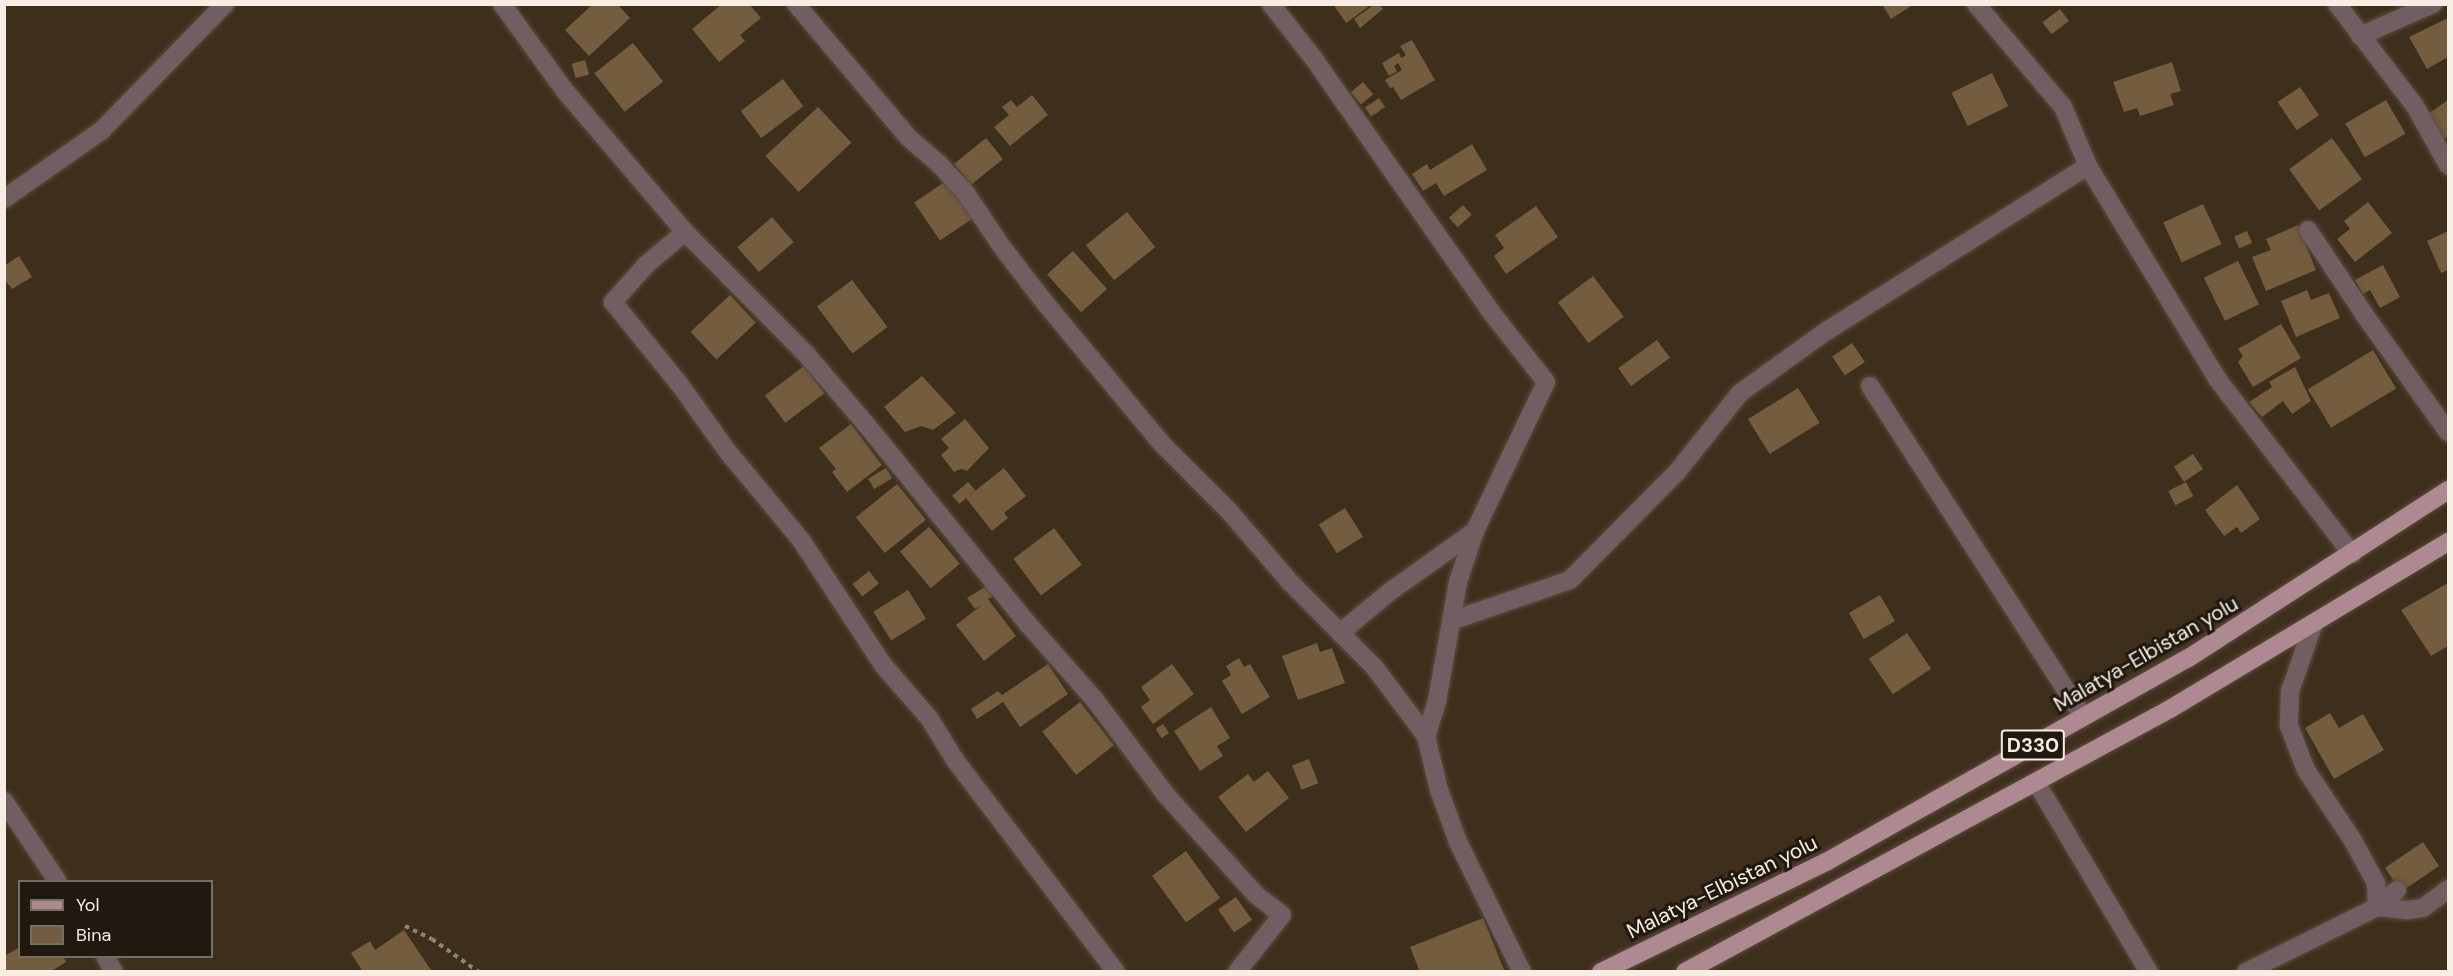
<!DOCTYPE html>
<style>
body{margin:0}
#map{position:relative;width:2453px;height:976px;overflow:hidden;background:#3e2f1c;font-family:"DM Sans",sans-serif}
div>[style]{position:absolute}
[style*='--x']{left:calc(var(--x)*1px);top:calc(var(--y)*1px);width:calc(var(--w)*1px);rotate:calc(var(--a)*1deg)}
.building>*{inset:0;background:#745c3e;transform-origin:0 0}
.path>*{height:4px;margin-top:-2px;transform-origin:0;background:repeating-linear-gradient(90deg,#8f8373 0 4.5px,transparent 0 9px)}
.roads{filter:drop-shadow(0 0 2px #5c4d3c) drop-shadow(0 0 2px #5c4d3c)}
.minor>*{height:18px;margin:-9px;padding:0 9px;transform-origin:9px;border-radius:9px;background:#715e63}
.major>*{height:18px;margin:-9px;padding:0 9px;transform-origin:9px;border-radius:9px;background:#ae8992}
span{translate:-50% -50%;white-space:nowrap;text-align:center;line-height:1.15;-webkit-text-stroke:6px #1f1910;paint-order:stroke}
.shield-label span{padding:2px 4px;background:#1f1910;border:2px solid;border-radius:4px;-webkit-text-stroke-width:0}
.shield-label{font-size:20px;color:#f7ede2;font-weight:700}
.street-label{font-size:21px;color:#f7ede2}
.frame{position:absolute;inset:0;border:6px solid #f7ede2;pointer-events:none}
.legend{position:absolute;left:18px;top:880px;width:195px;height:78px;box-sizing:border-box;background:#1f1910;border:2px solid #756e64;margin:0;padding:8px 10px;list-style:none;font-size:18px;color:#f7ede2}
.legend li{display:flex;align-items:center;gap:12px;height:30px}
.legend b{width:30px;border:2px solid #756e64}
</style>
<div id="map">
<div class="building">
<i style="clip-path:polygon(593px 4px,617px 4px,630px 18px,589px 56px,565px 30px)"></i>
<i style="clip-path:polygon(722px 4px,749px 4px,761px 18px,740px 35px,745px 41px,719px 62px,692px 29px)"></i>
<i style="clip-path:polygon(1333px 4px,1372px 4px,1346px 23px)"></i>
<i style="clip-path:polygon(1375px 4px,1379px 4px,1383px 9px,1360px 28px,1354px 19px)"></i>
<i style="clip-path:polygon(1882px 4px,1914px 4px,1891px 19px)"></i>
<i style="left:2060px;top:9px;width:15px;height:22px;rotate:53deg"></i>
<i style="clip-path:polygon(2448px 18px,2448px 57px,2427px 69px,2409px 37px)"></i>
<i style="clip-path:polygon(1412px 40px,1435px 80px,1401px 100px,1393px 87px,1390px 88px,1385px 80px,1402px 70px,1398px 63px,1394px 66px,1397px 71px,1389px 76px,1382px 63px,1399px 53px,1401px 58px,1406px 55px,1400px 46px)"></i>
<i style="left:633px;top:43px;width:49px;height:49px;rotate:52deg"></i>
<i style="left:585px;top:60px;width:15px;height:14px;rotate:74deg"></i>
<i style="clip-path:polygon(2172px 62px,2181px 91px,2170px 94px,2174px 105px,2140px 116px,2137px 108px,2124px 112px,2113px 82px)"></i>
<i style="left:1992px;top:73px;width:37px;height:45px;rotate:64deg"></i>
<i style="left:783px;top:79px;width:34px;height:53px;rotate:53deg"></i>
<i style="left:1363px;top:82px;width:16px;height:16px;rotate:50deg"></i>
<i style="left:2300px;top:87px;width:34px;height:27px;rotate:56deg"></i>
<i style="clip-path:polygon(1032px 95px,1048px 115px,1010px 146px,994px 127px,1009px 115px,1002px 107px,1011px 100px,1017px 107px)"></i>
<i style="left:1379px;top:98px;width:11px;height:17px;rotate:56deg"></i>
<i style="left:2386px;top:100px;width:39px;height:47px;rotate:60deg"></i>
<i style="clip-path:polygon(2448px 100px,2448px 136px,2444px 139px,2428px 114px)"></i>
<i style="left:818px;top:107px;width:49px;height:72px;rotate:47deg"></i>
<i style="left:986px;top:138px;width:27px;height:41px;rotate:51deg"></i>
<i style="left:2332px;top:138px;width:51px;height:53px;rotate:54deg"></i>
<i style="clip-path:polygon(1472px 144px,1487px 170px,1444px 196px,1436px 183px,1423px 191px,1412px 174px,1427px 164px,1430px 170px)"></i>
<i style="left:949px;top:179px;width:46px;height:42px;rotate:56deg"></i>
<i style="clip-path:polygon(2368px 202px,2392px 233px,2355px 262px,2337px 239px,2350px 229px,2344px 221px)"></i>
<i style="left:2203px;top:204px;width:44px;height:44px;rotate:65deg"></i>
<i style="left:1463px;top:205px;width:13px;height:19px;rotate:48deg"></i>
<i style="clip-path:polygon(1536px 206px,1558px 237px,1506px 274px,1494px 256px,1504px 248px,1495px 235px)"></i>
<i style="left:1127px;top:212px;width:45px;height:53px;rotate:51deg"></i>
<i style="left:772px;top:217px;width:33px;height:46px;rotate:49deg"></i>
<i style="clip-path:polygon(2298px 225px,2316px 270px,2266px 291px,2252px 257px,2271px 250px,2266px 239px)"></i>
<i style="left:2247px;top:231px;width:13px;height:14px;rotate:67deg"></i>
<i style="clip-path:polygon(2448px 231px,2448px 270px,2441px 273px,2427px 241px)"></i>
<i style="left:1073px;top:251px;width:51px;height:35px;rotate:48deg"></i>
<i style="clip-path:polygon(19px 256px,32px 277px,12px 289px,4px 279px,4px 266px)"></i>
<i style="left:2238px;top:261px;width:48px;height:38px;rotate:64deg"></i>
<i style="clip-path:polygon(2383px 265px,2400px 297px,2380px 308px,2370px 290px,2363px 294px,2355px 280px)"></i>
<i style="left:1593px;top:276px;width:51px;height:44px;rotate:53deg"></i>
<i style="left:852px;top:280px;width:59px;height:44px;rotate:53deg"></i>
<i style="clip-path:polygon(2307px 290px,2311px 300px,2329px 293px,2340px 318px,2296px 337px,2281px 301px)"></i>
<i style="left:730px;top:295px;width:38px;height:54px;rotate:47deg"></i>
<i style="clip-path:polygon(2281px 324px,2301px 358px,2253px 387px,2238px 362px,2243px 356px,2238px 349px)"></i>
<i style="left:1657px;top:340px;width:22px;height:48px;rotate:54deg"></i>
<i style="left:1852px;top:343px;width:23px;height:24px;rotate:56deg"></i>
<i style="left:2373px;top:350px;width:45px;height:76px;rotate:59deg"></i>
<i style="left:804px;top:366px;width:34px;height:49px;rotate:53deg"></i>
<i style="clip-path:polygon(2295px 367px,2311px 401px,2292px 414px,2283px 401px,2262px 417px,2249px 402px,2272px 387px,2269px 382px)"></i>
<i style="clip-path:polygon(922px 376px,956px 413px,933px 430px,921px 426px,905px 432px,884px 407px)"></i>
<i style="left:1798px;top:388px;width:41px;height:59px;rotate:58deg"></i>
<i style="clip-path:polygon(965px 419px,989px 448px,967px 471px,961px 469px,954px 472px,941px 455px,949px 448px,941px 439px)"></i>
<i style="clip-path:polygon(851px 424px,882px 465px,847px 492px,832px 472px,836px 469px,819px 448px)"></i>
<i style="left:2193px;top:454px;width:18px;height:23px;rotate:56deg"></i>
<i style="left:886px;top:468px;width:12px;height:21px;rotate:59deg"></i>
<i style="clip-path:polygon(1004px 468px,1026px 496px,1004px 513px,1008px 518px,992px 531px,966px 498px)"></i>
<i style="left:968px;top:482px;width:11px;height:21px;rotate:49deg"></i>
<i style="left:2186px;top:482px;width:16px;height:20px;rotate:63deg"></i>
<i style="left:897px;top:484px;width:46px;height:53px;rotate:51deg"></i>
<i style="clip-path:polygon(2237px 485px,2260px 519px,2241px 533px,2237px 527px,2224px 536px,2205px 510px)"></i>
<i style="left:1345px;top:508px;width:34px;height:31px;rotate:58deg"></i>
<i style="left:929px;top:527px;width:48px;height:38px;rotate:50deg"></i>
<i style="left:1054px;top:528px;width:46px;height:51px;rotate:53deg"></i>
<i style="left:869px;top:571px;width:16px;height:21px;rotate:52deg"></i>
<i style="clip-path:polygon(2448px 583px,2448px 646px,2431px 656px,2401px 610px)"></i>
<i style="clip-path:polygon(988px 585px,995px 595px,988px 599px,1016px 636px,984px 661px,956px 625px,983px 604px,975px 609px,967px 598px)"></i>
<i style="left:908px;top:590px;width:34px;height:41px;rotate:58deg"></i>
<i style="left:1880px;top:595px;width:30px;height:36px;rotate:60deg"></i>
<i style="left:1907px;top:633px;width:43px;height:46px;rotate:56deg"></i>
<i style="clip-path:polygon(1317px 643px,1320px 652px,1332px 648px,1345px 683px,1298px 700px,1282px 656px)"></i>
<i style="clip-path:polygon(1239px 658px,1244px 667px,1250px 664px,1270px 697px,1242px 714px,1222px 681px,1231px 675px,1226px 666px)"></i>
<i style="clip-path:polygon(1048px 664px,1068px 694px,1020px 727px,1003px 702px,977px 719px,971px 709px,998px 691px,1002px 695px)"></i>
<i style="clip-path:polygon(1172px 664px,1194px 694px,1153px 724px,1141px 707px,1150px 700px,1141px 687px)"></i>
<i style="left:1080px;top:702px;width:55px;height:48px;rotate:52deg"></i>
<i style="clip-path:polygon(1211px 707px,1230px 738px,1217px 746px,1223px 756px,1200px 771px,1174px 731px)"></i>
<i style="clip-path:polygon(2330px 713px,2339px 728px,2363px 714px,2384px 750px,2334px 779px,2305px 728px)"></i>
<i style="left:1163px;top:724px;width:11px;height:9px;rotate:56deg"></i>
<i style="left:1309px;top:759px;width:26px;height:18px;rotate:69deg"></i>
<i style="clip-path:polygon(1268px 771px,1289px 798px,1246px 832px,1218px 797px,1248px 774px,1254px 782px)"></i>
<i style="left:2423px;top:842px;width:29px;height:46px;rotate:56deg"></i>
<i style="left:1186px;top:851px;width:58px;height:42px;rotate:54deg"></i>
<i style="left:1236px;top:897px;width:28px;height:22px;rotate:55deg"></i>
<i style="clip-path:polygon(1483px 918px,1505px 972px,1420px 972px,1410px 947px)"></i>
<i style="clip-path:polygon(404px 930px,431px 970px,363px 972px,351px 953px,370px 941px,375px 950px)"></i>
<i style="clip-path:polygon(20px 947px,20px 956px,63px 956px,66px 962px,50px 972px,4px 972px,4px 956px)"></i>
</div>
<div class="path">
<i style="--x:405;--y:926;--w:30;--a:26"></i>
<i style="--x:432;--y:939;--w:57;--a:35.1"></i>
</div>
<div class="roads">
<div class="minor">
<i style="--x:502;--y:4;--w:107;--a:54.1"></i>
<i style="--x:565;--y:91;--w:185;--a:49.6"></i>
<i style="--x:685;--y:232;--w:172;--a:45.2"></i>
<i style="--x:806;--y:354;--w:91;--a:49.5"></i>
<i style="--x:865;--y:423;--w:259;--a:51"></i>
<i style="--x:1028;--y:624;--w:101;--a:48.6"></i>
<i style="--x:1095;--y:700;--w:119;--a:53.2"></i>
<i style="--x:1166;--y:795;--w:133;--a:48"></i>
<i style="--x:1255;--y:894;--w:34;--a:38"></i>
<i style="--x:1282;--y:915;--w:73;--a:128.3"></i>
<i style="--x:796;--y:4;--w:175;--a:49.9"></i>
<i style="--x:909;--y:138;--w:38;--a:41"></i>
<i style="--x:938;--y:163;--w:40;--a:47"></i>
<i style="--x:965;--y:192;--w:66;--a:56.1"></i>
<i style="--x:1002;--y:247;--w:71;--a:52.5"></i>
<i style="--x:1045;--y:303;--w:183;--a:50.3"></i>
<i style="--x:1162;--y:444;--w:95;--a:45"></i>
<i style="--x:1229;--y:511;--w:94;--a:49.3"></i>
<i style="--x:1290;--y:582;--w:121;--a:45.3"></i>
<i style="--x:1375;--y:668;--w:85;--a:53.1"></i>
<i style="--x:1271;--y:4;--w:70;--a:52"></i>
<i style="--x:1314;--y:59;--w:309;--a:55"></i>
<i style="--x:1491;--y:312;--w:89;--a:51.8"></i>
<i style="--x:1546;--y:382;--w:165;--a:115.5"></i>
<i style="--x:1475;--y:531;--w:54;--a:108.4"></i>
<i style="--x:1458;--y:582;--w:121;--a:100"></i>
<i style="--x:1437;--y:701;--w:37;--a:107"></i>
<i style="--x:1426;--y:736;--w:56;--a:76.5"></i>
<i style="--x:1439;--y:790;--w:55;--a:69.9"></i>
<i style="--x:1458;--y:842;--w:145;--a:63.8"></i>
<i style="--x:1976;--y:4;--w:135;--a:49.8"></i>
<i style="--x:2063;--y:107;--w:64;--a:67"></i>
<i style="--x:2088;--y:166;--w:250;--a:58.7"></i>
<i style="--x:2218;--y:380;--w:220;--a:52.4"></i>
<i style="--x:2337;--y:4;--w:128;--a:52.6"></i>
<i style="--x:2415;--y:106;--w:68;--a:60.8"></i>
<i style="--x:2360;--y:36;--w:80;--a:-23.7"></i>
<i style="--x:4;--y:199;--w:120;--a:-35.1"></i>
<i style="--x:102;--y:130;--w:176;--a:-45.7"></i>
<i style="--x:2308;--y:230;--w:101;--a:56.3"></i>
<i style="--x:2364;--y:314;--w:145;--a:54.6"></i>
<i style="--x:685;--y:232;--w:51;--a:139.8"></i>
<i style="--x:646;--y:265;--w:50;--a:131.7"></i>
<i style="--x:613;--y:302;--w:107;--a:51.1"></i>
<i style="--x:680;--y:385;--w:82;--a:54.4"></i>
<i style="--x:728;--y:452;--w:114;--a:50.3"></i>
<i style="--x:801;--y:540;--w:149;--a:56.7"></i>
<i style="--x:883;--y:665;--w:70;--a:49"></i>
<i style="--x:929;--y:718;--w:49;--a:58.2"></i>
<i style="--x:955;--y:760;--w:266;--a:52.8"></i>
<i style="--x:1870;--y:386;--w:394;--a:57.2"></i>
<i style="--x:1451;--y:621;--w:126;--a:-19"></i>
<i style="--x:1570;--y:580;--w:152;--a:-45.3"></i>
<i style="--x:1677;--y:472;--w:101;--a:-51.4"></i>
<i style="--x:1740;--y:393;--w:105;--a:-35.7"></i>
<i style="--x:1825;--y:332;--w:311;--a:-32.3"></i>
<i style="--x:2314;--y:623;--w:72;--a:109.4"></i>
<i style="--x:2290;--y:691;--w:35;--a:92"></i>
<i style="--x:2289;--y:726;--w:47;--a:68.9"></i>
<i style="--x:2306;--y:770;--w:83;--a:56.3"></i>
<i style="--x:2352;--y:839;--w:50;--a:61.4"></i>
<i style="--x:2376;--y:883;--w:24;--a:88"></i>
<i style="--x:2377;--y:907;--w:31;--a:6"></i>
<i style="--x:2408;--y:910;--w:15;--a:-8"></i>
<i style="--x:2423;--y:908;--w:31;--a:-37"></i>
<i style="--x:1340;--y:633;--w:62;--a:-39.8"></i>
<i style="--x:1388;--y:593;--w:107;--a:-35.5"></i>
<i style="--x:2036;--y:782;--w:221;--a:59.3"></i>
<i style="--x:4;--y:801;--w:97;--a:56.3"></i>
<i style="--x:105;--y:956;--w:18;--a:61"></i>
<i style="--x:2246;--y:972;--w:146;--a:-26.4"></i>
<i style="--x:2377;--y:907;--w:26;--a:-40"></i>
</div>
<div class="major">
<i style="--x:1601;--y:972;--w:250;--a:-26.1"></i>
<i style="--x:1826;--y:862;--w:414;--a:-29.4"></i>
<i style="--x:2187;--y:659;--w:311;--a:-32.9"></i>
<i style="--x:1685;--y:972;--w:552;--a:-28.47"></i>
<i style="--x:2170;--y:709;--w:324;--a:-31"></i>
</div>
</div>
<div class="shield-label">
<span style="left:2033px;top:745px">D330</span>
</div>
<div class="street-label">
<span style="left:2146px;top:654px;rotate:-30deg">Malatya-Elbistan yolu</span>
<span style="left:1722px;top:887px;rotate:-26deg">Malatya-Elbistan yolu</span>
</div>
<div class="frame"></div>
<ul class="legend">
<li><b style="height:8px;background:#ae8992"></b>Yol</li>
<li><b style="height:16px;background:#745c3e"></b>Bina</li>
</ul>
</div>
